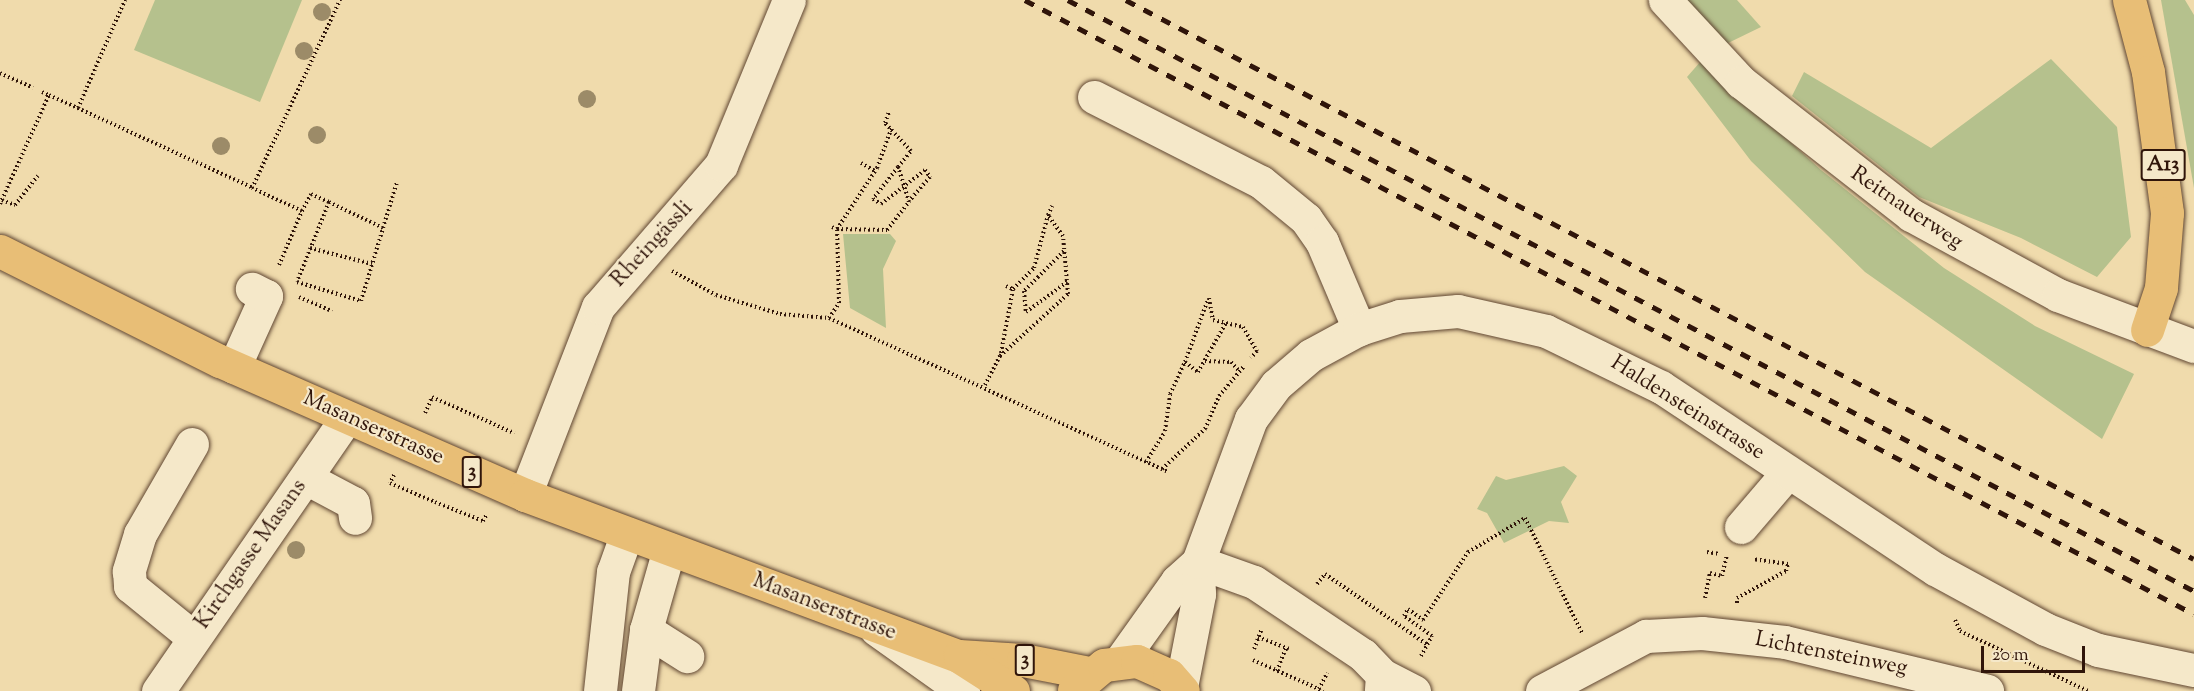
<!DOCTYPE html>
<meta charset="utf-8">
<style>
body{margin:0}
#map{position:relative;width:2194px;height:691px;overflow:hidden;background:#f0dbac;font-family:"Sorts Mill Goudy",serif}
div>[style]{position:absolute}
[style*='--x']{left:calc(var(--x)*1px);top:calc(var(--y)*1px);width:calc(var(--w)*1px);rotate:calc(var(--a)*1deg)}
.green>*{inset:0;background:#b5c18d}
.path>*{height:4px;margin-top:-2px;transform-origin:0;background:repeating-linear-gradient(90deg,#30150a 0 1.5px,transparent 0 4.5px)}
.roads{filter:drop-shadow(0 0 2px #604632) drop-shadow(0 0 2px #604632)}
.minor>*{height:33px;margin:-16.5px;padding:0 16.5px;transform-origin:16.5px;border-radius:16.5px;background:#f5e8c9}
.major>*{height:33px;margin:-16.5px;padding:0 16.5px;transform-origin:16.5px;border-radius:16.5px;background:#e8be76}
.highway>*{height:33px;margin:-16.5px;padding:0 16.5px;transform-origin:16.5px;border-radius:16.5px;background:#e8be76}
.rail>*{height:4.5px;margin-top:-2.25px;transform-origin:0;background:repeating-linear-gradient(90deg,#30150a 0 10px,transparent 0 20px)}
.trees>*{width:18px;height:18px;margin:-9px;border-radius:50%;background:#9c8b68}
span{translate:-50% -50%;white-space:nowrap;text-align:center;line-height:1.15;-webkit-text-stroke:4.5px #f5e8c9;paint-order:stroke}
.shield-label span{padding:2px 4px;background:#f5e8c9;border:2px solid;border-radius:4px;-webkit-text-stroke-width:0}
.shield-label{font-size:21px;color:#30150a;font-weight:700}
.street-label{font-size:22px;color:#30150a}
.scale{position:absolute;left:1981px;top:646px;width:104px;height:27px;box-sizing:border-box;border:3px solid #30150a;border-top:0;padding-left:8px;font-size:18px;line-height:21px;white-space:nowrap;color:#30150a;-webkit-text-stroke:4px #f5e8c9;paint-order:stroke}
</style>
<div id="map">
<div class="green">
<i style="clip-path:polygon(155px 0,302px 0,260px 102px,134px 50px)"></i>
<i style="clip-path:polygon(1685px 0,1737px 0,1761px 27px,1726px 44px)"></i>
<i style="clip-path:polygon(2161px 0,2185px 0,2194px 15px,2194px 188px)"></i>
<i style="clip-path:polygon(2051px 59px,2117px 127px,2131px 237px,2097px 277px,2021px 238px,1919px 197px,1792px 96px,1804px 72px,1931px 148px)"></i>
<i style="clip-path:polygon(1701px 61px,1821px 170px,1944px 268px,2035px 326px,2134px 374px,2102px 439px,1865px 272px,1751px 161px,1687px 77px)"></i>
<i style="clip-path:polygon(843px 234px,890px 234px,896px 241px,883px 269px,886px 328px,850px 308px)"></i>
<i style="clip-path:polygon(1564px 466px,1577px 476px,1561px 502px,1569px 523px,1549px 521px,1504px 543px,1487px 513px,1477px 509px,1496px 476px,1506px 480px)"></i>
</div>
<div class="path">
<i style="--x:0;--y:73;--w:36;--a:24"></i>
<i style="--x:42;--y:92;--w:8;--a:23"></i>
<i style="--x:78;--y:108;--w:118;--a:-66.5"></i>
<i style="--x:861;--y:163;--w:16;--a:30"></i>
<i style="--x:898;--y:167;--w:41;--a:128"></i>
<i style="--x:873;--y:199;--w:9;--a:32"></i>
<i style="--x:881;--y:204;--w:56;--a:-37.7"></i>
<i style="--x:925;--y:170;--w:9;--a:54"></i>
<i style="--x:930;--y:177;--w:32;--a:131"></i>
<i style="--x:2;--y:200;--w:14;--a:21"></i>
<i style="--x:15;--y:205;--w:37;--a:-52"></i>
<i style="--x:0;--y:204;--w:120;--a:-65.8"></i>
<i style="--x:49;--y:95;--w:224;--a:24.5"></i>
<i style="--x:302;--y:211;--w:19;--a:-62"></i>
<i style="--x:311;--y:194;--w:20;--a:24"></i>
<i style="--x:832;--y:227;--w:5;--a:22"></i>
<i style="--x:837;--y:229;--w:73;--a:-56.7"></i>
<i style="--x:877;--y:168;--w:44;--a:-69.9"></i>
<i style="--x:383;--y:228;--w:60;--a:-154.3"></i>
<i style="--x:329;--y:202;--w:86;--a:111.8"></i>
<i style="--x:297;--y:282;--w:67;--a:16.5"></i>
<i style="--x:361;--y:301;--w:76;--a:-73.2"></i>
<i style="--x:383;--y:228;--w:48;--a:-73.1"></i>
<i style="--x:310;--y:248;--w:64;--a:14.5"></i>
<i style="--x:1064;--y:251;--w:57;--a:135"></i>
<i style="--x:1024;--y:291;--w:21;--a:85"></i>
<i style="--x:1026;--y:312;--w:51;--a:-36.2"></i>
<i style="--x:279;--y:265;--w:59;--a:-66.9"></i>
<i style="--x:302;--y:211;--w:55;--a:-155.3"></i>
<i style="--x:252;--y:188;--w:208;--a:-64.9"></i>
<i style="--x:672;--y:271;--w:50;--a:28.6"></i>
<i style="--x:716;--y:295;--w:67;--a:16.5"></i>
<i style="--x:780;--y:314;--w:49;--a:4.7"></i>
<i style="--x:829;--y:318;--w:371;--a:24.4"></i>
<i style="--x:1006;--y:286;--w:8;--a:23"></i>
<i style="--x:1013;--y:289;--w:30;--a:-45"></i>
<i style="--x:1034;--y:268;--w:55;--a:-75.2"></i>
<i style="--x:299;--y:297;--w:36;--a:23"></i>
<i style="--x:1209;--y:298;--w:22;--a:80"></i>
<i style="--x:1213;--y:320;--w:31;--a:13"></i>
<i style="--x:1243;--y:327;--w:28;--a:60"></i>
<i style="--x:1257;--y:351;--w:9;--a:131"></i>
<i style="--x:829;--y:318;--w:18;--a:-56"></i>
<i style="--x:839;--y:303;--w:74;--a:-91.5"></i>
<i style="--x:837;--y:229;--w:50;--a:1.1"></i>
<i style="--x:887;--y:230;--w:36;--a:-52"></i>
<i style="--x:909;--y:202;--w:37;--a:-107"></i>
<i style="--x:898;--y:167;--w:21;--a:-51"></i>
<i style="--x:911;--y:151;--w:38;--a:-133"></i>
<i style="--x:885;--y:123;--w:12;--a:-70"></i>
<i style="--x:1001;--y:353;--w:65;--a:-79.4"></i>
<i style="--x:1205;--y:361;--w:26;--a:2"></i>
<i style="--x:1231;--y:362;--w:12;--a:48"></i>
<i style="--x:1185;--y:362;--w:67;--a:-69.9"></i>
<i style="--x:985;--y:385;--w:33;--a:-63"></i>
<i style="--x:1000;--y:356;--w:92;--a:-42.4"></i>
<i style="--x:1068;--y:294;--w:58;--a:-94.9"></i>
<i style="--x:1063;--y:236;--w:26;--a:-126"></i>
<i style="--x:1048;--y:215;--w:10;--a:-66"></i>
<i style="--x:425;--y:413;--w:17;--a:-66"></i>
<i style="--x:432;--y:397;--w:90;--a:23.7"></i>
<i style="--x:1146;--y:462;--w:36;--a:-58"></i>
<i style="--x:1165;--y:431;--w:37;--a:-82"></i>
<i style="--x:1170;--y:394;--w:35;--a:-65"></i>
<i style="--x:1185;--y:362;--w:16;--a:38"></i>
<i style="--x:1198;--y:372;--w:56;--a:-60.3"></i>
<i style="--x:1162;--y:469;--w:59;--a:-42.9"></i>
<i style="--x:1205;--y:429;--w:36;--a:-67"></i>
<i style="--x:1219;--y:396;--w:39;--a:-50"></i>
<i style="--x:394;--y:475;--w:9;--a:117"></i>
<i style="--x:390;--y:483;--w:49;--a:22.9"></i>
<i style="--x:435;--y:502;--w:52;--a:21.6"></i>
<i style="--x:483;--y:521;--w:8;--a:-60"></i>
<i style="--x:1707;--y:552;--w:13;--a:9"></i>
<i style="--x:1317;--y:584;--w:13;--a:-51"></i>
<i style="--x:1325;--y:574;--w:125;--a:34.6"></i>
<i style="--x:1705;--y:598;--w:25;--a:-79"></i>
<i style="--x:1710;--y:573;--w:12;--a:14"></i>
<i style="--x:1722;--y:576;--w:22;--a:-77"></i>
<i style="--x:1737;--y:603;--w:5;--a:-90"></i>
<i style="--x:1737;--y:598;--w:56;--a:-28.9"></i>
<i style="--x:1786;--y:571;--w:7;--a:-74"></i>
<i style="--x:1788;--y:564;--w:34;--a:-172"></i>
<i style="--x:1955;--y:620;--w:12;--a:66"></i>
<i style="--x:1960;--y:631;--w:141;--a:25.1"></i>
<i style="--x:1258;--y:637;--w:33;--a:21"></i>
<i style="--x:1254;--y:649;--w:22;--a:-69"></i>
<i style="--x:1421;--y:656;--w:23;--a:-61"></i>
<i style="--x:1432;--y:636;--w:34;--a:-144"></i>
<i style="--x:1404;--y:616;--w:8;--a:-60"></i>
<i style="--x:1408;--y:609;--w:19;--a:36"></i>
<i style="--x:1423;--y:620;--w:82;--a:-56.5"></i>
<i style="--x:1468;--y:552;--w:66;--a:-30.8"></i>
<i style="--x:1525;--y:518;--w:128;--a:63.6"></i>
<i style="--x:1253;--y:660;--w:77;--a:23.9"></i>
<i style="--x:1277;--y:671;--w:25;--a:-69"></i>
<i style="--x:1319;--y:689;--w:18;--a:-63"></i>
</div>
<div class="roads">
<div class="minor">
<i style="--x:1665;--y:0;--w:112;--a:47.2"></i>
<i style="--x:1741;--y:82;--w:216;--a:38"></i>
<i style="--x:1911;--y:215;--w:167;--a:28.6"></i>
<i style="--x:2058;--y:295;--w:145;--a:20.6"></i>
<i style="--x:1094;--y:97;--w:187;--a:27"></i>
<i style="--x:1261;--y:182;--w:58;--a:39.4"></i>
<i style="--x:1306;--y:219;--w:28;--a:55"></i>
<i style="--x:1322;--y:242;--w:95;--a:67"></i>
<i style="--x:234;--y:367;--w:78;--a:-65.7"></i>
<i style="--x:266;--y:296;--w:16;--a:-153"></i>
<i style="--x:192;--y:444;--w:104;--a:120"></i>
<i style="--x:140;--y:534;--w:39;--a:107"></i>
<i style="--x:129;--y:571;--w:15;--a:86"></i>
<i style="--x:130;--y:586;--w:82;--a:39.1"></i>
<i style="--x:306;--y:478;--w:53;--a:28"></i>
<i style="--x:353;--y:503;--w:15;--a:82"></i>
<i style="--x:525;--y:495;--w:202;--a:-68.8"></i>
<i style="--x:598;--y:307;--w:188;--a:-49.1"></i>
<i style="--x:721;--y:165;--w:178;--a:-67.6"></i>
<i style="--x:1741;--y:527;--w:72;--a:-49.5"></i>
<i style="--x:669;--y:549;--w:84;--a:105.9"></i>
<i style="--x:646;--y:630;--w:49;--a:32.4"></i>
<i style="--x:1198;--y:562;--w:59;--a:19.7"></i>
<i style="--x:1254;--y:582;--w:131;--a:33.8"></i>
<i style="--x:1363;--y:655;--w:28;--a:46"></i>
<i style="--x:1382;--y:675;--w:16;--a:94"></i>
<i style="--x:876;--y:629;--w:107;--a:35.5"></i>
<i style="--x:1120;--y:661;--w:98;--a:-54.5"></i>
<i style="--x:1177;--y:581;--w:28;--a:-42"></i>
<i style="--x:1382;--y:675;--w:36;--a:27"></i>
<i style="--x:1181;--y:687;--w:95;--a:-79"></i>
<i style="--x:1199;--y:594;--w:32;--a:-92"></i>
<i style="--x:1198;--y:562;--w:153;--a:-69.7"></i>
<i style="--x:1251;--y:419;--w:42;--a:-53.7"></i>
<i style="--x:1276;--y:385;--w:46;--a:-40.6"></i>
<i style="--x:1311;--y:355;--w:55;--a:-28.4"></i>
<i style="--x:1359;--y:329;--w:43;--a:-17.6"></i>
<i style="--x:1400;--y:316;--w:58;--a:-4.9"></i>
<i style="--x:1458;--y:311;--w:90;--a:12.8"></i>
<i style="--x:1546;--y:331;--w:128;--a:26"></i>
<i style="--x:1661;--y:387;--w:329;--a:33.6"></i>
<i style="--x:1935;--y:569;--w:125;--a:28.6"></i>
<i style="--x:2045;--y:629;--w:57;--a:21.6"></i>
<i style="--x:2098;--y:650;--w:98;--a:11.8"></i>
<i style="--x:158;--y:691;--w:331;--a:-55.4"></i>
<i style="--x:600;--y:691;--w:120;--a:-83.8"></i>
<i style="--x:613;--y:572;--w:41;--a:-70.3"></i>
<i style="--x:638;--y:691;--w:62;--a:-82.5"></i>
<i style="--x:1542;--y:691;--w:118;--a:-27.9"></i>
<i style="--x:1646;--y:636;--w:56;--a:-3.1"></i>
<i style="--x:1702;--y:633;--w:83;--a:6.2"></i>
<i style="--x:1785;--y:642;--w:208;--a:13.6"></i>
</div>
<div class="major">
<i style="--x:0;--y:251;--w:246;--a:26.6"></i>
<i style="--x:220;--y:361;--w:333;--a:23.7"></i>
<i style="--x:525;--y:495;--w:463;--a:20.4"></i>
<i style="--x:959;--y:656;--w:64;--a:3.6"></i>
<i style="--x:1023;--y:660;--w:67;--a:11.1"></i>
<i style="--x:960;--y:657;--w:63;--a:32.7"></i>
<i style="--x:1074;--y:690;--w:39;--a:-40"></i>
<i style="--x:1104;--y:665;--w:33;--a:-7"></i>
<i style="--x:1137;--y:661;--w:35;--a:24"></i>
<i style="--x:1169;--y:675;--w:21;--a:49"></i>
</div>
<div class="highway">
<i style="--x:2129;--y:0;--w:74;--a:75.2"></i>
<i style="--x:2148;--y:72;--w:142;--a:82.3"></i>
<i style="--x:2167;--y:213;--w:75;--a:94.6"></i>
<i style="--x:2161;--y:288;--w:44;--a:108.4"></i>
</div>
</div>
<div class="rail">
<i style="--x:1025;--y:0;--w:1320;--a:27.71"></i>
<i style="--x:1068;--y:0;--w:1272;--a:27.69"></i>
<i style="--x:1126;--y:0;--w:1205;--a:27.63"></i>
</div>
<div class="trees">
<i style="left:322px;top:12px"></i>
<i style="left:304px;top:51px"></i>
<i style="left:587px;top:99px"></i>
<i style="left:317px;top:135px"></i>
<i style="left:221px;top:146px"></i>
<i style="left:296px;top:550px"></i>
</div>
<div class="shield-label">
<span style="left:2163px;top:165px">A13</span>
<span style="left:472px;top:472px">3</span>
<span style="left:1025px;top:660px">3</span>
</div>
<div class="street-label">
<span style="left:1906px;top:209px;rotate:34deg">Reitnauerweg</span>
<span style="left:653px;top:245px;rotate:-47deg">Rheingässli</span>
<span style="left:1687px;top:409px;rotate:32deg">Haldensteinstrasse</span>
<span style="left:373px;top:429px;rotate:24deg">Masanserstrasse</span>
<span style="left:252px;top:555px;rotate:-55deg">Kirchgasse Masans</span>
<span style="left:824px;top:608px;rotate:21deg">Masanserstrasse</span>
<span style="left:1831px;top:655px;rotate:11deg">Lichtensteinweg</span>
</div>
<div class="scale">20 m</div>
</div>
